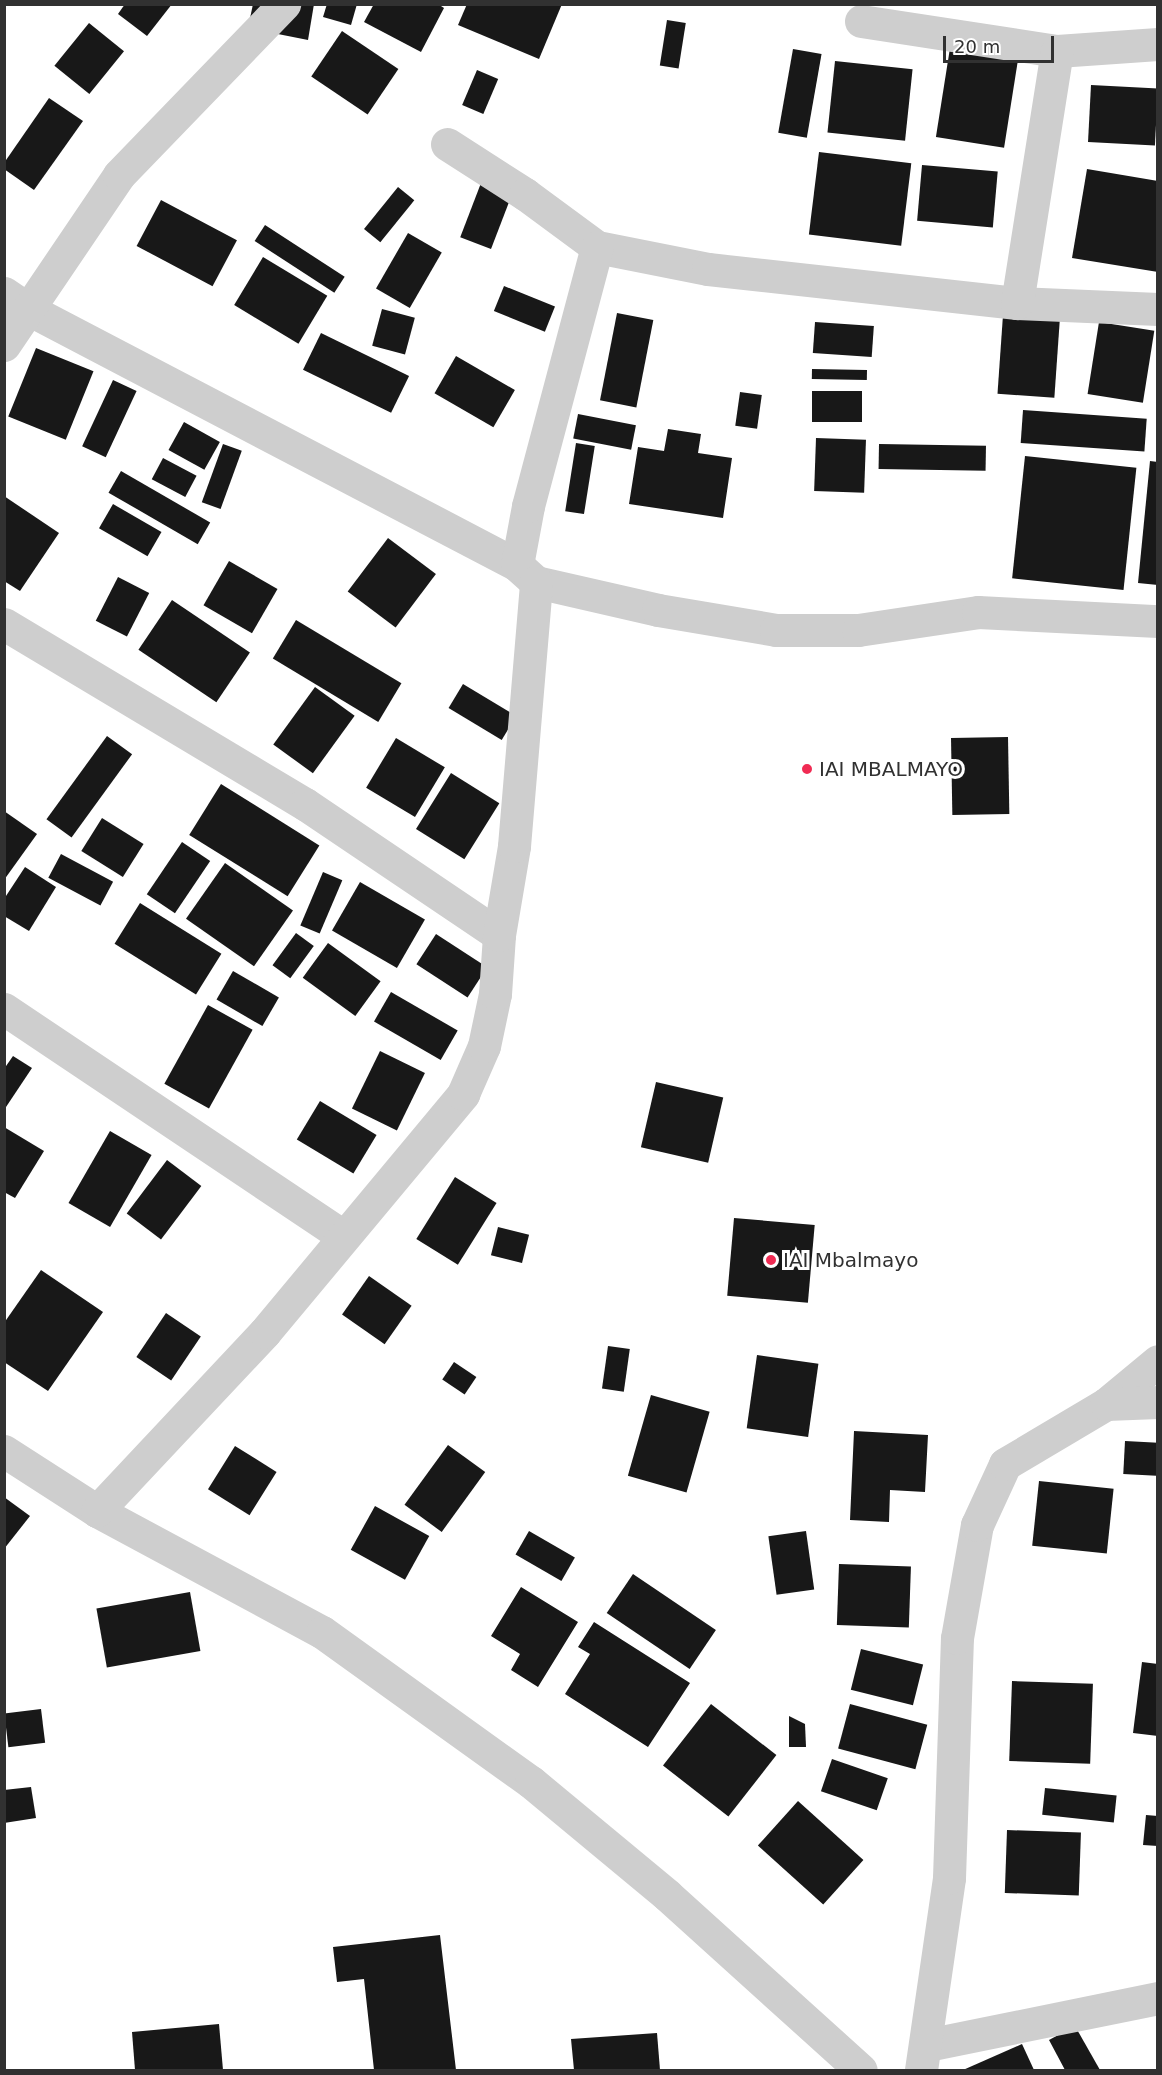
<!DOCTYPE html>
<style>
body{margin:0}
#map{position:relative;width:1162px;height:2075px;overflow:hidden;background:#fff;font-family:"DejaVu Sans",sans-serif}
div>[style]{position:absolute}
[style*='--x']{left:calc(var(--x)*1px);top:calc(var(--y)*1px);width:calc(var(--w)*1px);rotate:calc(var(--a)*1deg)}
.building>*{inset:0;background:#181818;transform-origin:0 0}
.street>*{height:33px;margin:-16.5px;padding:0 16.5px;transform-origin:16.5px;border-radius:16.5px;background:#cecece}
.dots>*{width:16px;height:16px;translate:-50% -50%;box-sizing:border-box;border:3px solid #fff;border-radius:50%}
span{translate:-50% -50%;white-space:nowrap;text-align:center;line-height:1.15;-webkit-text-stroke:6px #fff;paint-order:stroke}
.poi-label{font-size:20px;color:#313131}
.left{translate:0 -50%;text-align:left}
.frame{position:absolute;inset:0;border:6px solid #313131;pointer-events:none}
.scale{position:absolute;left:943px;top:36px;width:111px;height:27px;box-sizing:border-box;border:3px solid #313131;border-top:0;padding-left:8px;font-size:18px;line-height:21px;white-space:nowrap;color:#313131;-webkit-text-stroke:4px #fff;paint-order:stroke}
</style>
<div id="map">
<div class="building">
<i style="clip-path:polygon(125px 4px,172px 4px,147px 36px,118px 14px)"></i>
<i style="clip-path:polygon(253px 4px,314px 4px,308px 40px,248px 28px)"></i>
<i style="clip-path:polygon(327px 4px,357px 4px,351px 25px,323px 17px)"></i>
<i style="clip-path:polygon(374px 4px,438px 4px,444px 8px,421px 52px,364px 22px)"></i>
<i style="clip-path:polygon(467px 4px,562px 4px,539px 59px,458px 25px)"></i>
<i style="left:667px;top:20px;width:19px;height:46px;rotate:9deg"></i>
<i style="left:89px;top:23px;width:45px;height:55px;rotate:39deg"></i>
<i style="left:342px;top:31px;width:68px;height:55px;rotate:34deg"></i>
<i style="left:950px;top:48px;width:69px;height:90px;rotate:9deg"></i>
<i style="left:793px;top:49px;width:29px;height:85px;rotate:10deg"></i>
<i style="left:835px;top:61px;width:78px;height:72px;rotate:6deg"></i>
<i style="left:477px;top:70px;width:23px;height:38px;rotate:23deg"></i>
<i style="left:1091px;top:85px;width:67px;height:57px;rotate:3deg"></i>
<i style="clip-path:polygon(49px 98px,83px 121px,34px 190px,4px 169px,4px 163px)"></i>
<i style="left:819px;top:152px;width:93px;height:83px;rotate:7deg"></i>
<i style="left:922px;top:165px;width:76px;height:56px;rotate:5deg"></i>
<i style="clip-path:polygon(1087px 169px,1158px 181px,1158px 272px,1072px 258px)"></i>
<i style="left:481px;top:183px;width:33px;height:58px;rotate:21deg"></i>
<i style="left:398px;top:187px;width:21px;height:54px;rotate:39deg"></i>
<i style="left:161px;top:200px;width:86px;height:52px;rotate:28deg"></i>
<i style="left:265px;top:225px;width:95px;height:19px;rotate:33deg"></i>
<i style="left:408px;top:233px;width:39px;height:64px;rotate:30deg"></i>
<i style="left:263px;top:257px;width:75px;height:56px;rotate:31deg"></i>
<i style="left:504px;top:286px;width:55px;height:27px;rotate:22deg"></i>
<i style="left:382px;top:309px;width:34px;height:38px;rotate:15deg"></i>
<i style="left:617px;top:313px;width:37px;height:89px;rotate:11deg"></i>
<i style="left:1003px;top:315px;width:57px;height:79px;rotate:4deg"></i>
<i style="left:815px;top:322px;width:59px;height:31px;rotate:4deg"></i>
<i style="left:1099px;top:322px;width:56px;height:73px;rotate:9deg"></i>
<i style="left:321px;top:333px;width:98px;height:41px;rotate:26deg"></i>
<i style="left:36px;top:348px;width:62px;height:74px;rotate:22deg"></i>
<i style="left:456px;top:356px;width:68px;height:43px;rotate:30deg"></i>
<i style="left:812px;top:369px;width:55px;height:10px;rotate:1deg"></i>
<i style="left:113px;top:380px;width:26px;height:73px;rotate:25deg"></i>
<i style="left:812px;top:391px;width:50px;height:31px"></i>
<i style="left:740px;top:392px;width:22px;height:34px;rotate:8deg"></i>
<i style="left:1023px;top:410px;width:124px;height:33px;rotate:4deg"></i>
<i style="left:578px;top:414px;width:59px;height:25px;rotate:11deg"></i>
<i style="left:184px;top:422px;width:41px;height:32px;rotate:29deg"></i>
<i style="clip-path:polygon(668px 429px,701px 434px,698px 453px,732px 458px,723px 518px,629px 504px,638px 447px,664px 451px)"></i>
<i style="left:816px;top:438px;width:50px;height:53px;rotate:2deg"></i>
<i style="left:576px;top:443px;width:19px;height:69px;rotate:9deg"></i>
<i style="left:223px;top:444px;width:20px;height:62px;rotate:20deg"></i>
<i style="left:879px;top:444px;width:107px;height:25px;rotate:1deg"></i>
<i style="left:1025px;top:456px;width:112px;height:123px;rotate:6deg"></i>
<i style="left:163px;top:458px;width:38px;height:24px;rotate:28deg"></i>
<i style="clip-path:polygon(1150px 461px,1158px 462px,1158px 585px,1138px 583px)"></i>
<i style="left:121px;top:471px;width:103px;height:25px;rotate:30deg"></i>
<i style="clip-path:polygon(4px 496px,59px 533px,20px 591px,4px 581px)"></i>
<i style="left:113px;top:504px;width:56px;height:28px;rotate:30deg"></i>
<i style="left:388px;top:538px;width:60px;height:67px;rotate:37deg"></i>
<i style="left:229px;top:561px;width:56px;height:51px;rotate:30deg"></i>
<i style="left:118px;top:577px;width:35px;height:49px;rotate:27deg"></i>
<i style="left:172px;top:600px;width:94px;height:60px;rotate:34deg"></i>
<i style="left:296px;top:620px;width:123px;height:45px;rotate:31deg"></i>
<i style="left:463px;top:684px;width:62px;height:28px;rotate:31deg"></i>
<i style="left:315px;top:687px;width:49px;height:71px;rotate:36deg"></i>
<i style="left:107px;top:736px;width:31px;height:103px;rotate:36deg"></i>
<i style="left:1008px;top:737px;width:77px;height:57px;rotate:89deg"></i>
<i style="left:396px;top:738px;width:57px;height:58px;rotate:31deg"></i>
<i style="left:451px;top:773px;width:57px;height:66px;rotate:32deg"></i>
<i style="left:221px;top:784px;width:116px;height:60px;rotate:32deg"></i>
<i style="clip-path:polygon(4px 811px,37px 834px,4px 880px)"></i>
<i style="left:102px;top:818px;width:49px;height:39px;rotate:32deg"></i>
<i style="left:182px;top:842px;width:34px;height:63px;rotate:34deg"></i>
<i style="left:61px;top:854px;width:59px;height:27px;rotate:28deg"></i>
<i style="left:225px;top:863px;width:83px;height:68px;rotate:35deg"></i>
<i style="clip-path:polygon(25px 867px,56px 887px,29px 931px,4px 916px,4px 899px)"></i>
<i style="left:323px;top:872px;width:21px;height:58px;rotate:23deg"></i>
<i style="left:360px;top:882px;width:75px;height:56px;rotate:30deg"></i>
<i style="left:140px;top:903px;width:96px;height:48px;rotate:32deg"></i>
<i style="left:296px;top:933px;width:22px;height:40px;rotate:36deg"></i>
<i style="left:436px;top:934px;width:61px;height:36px;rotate:33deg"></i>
<i style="left:328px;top:943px;width:65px;height:43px;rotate:36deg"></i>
<i style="left:233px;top:971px;width:53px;height:33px;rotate:30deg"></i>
<i style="left:391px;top:992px;width:77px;height:34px;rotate:30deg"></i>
<i style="left:208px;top:1005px;width:51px;height:90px;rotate:29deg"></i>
<i style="left:380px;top:1051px;width:50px;height:64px;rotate:26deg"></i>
<i style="clip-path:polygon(13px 1056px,32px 1068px,4px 1110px,4px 1069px)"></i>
<i style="left:656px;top:1082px;width:69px;height:67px;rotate:13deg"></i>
<i style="left:320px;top:1101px;width:66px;height:45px;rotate:31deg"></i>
<i style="clip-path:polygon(4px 1127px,44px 1151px,15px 1198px,4px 1192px)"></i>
<i style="left:110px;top:1131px;width:48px;height:83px;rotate:30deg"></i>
<i style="left:167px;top:1160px;width:43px;height:67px;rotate:37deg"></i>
<i style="left:455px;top:1177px;width:49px;height:73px;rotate:32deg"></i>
<i style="left:734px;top:1218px;width:81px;height:78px;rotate:5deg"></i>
<i style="left:498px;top:1227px;width:32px;height:29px;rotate:14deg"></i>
<i style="clip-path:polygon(41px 1270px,103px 1312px,48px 1391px,4px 1362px,4px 1323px)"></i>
<i style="left:369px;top:1276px;width:52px;height:47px;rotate:35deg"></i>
<i style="left:166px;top:1313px;width:42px;height:53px;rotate:34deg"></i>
<i style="left:608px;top:1346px;width:22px;height:43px;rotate:8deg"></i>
<i style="left:757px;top:1355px;width:62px;height:74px;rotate:8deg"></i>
<i style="left:454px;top:1362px;width:27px;height:21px;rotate:34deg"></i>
<i style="left:651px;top:1395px;width:61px;height:84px;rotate:16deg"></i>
<i style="clip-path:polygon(854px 1431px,928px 1435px,925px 1492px,890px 1490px,889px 1522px,850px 1520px)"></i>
<i style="left:1125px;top:1441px;width:33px;height:33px;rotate:3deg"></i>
<i style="left:448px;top:1445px;width:46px;height:74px;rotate:36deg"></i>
<i style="left:235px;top:1446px;width:49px;height:51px;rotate:32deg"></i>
<i style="left:1039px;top:1481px;width:75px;height:65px;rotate:6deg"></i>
<i style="clip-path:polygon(4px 1497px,30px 1516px,4px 1549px)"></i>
<i style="left:375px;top:1506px;width:62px;height:50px;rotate:29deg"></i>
<i style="left:529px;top:1531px;width:53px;height:27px;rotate:30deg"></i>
<i style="left:806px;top:1531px;width:59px;height:38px;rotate:82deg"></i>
<i style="left:839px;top:1564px;width:72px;height:61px;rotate:2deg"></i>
<i style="left:633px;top:1574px;width:100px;height:47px;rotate:34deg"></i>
<i style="clip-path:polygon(521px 1587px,578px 1622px,538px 1687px,511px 1670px,520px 1654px,491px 1636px)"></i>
<i style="left:190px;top:1592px;width:60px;height:95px;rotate:80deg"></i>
<i style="clip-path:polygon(594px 1622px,690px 1683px,648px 1747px,565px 1694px,590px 1654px,578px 1647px)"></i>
<i style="left:861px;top:1649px;width:64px;height:42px;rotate:14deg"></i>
<i style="clip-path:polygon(1142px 1662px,1158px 1664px,1158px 1736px,1133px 1733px)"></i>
<i style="left:1012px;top:1681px;width:81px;height:80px;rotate:2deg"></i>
<i style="left:711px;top:1704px;width:83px;height:78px;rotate:38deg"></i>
<i style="left:850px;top:1704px;width:80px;height:46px;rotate:15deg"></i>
<i style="left:41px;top:1709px;width:34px;height:37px;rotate:83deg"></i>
<i style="clip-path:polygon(789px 1716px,805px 1724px,806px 1747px,789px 1747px)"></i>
<i style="left:832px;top:1759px;width:59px;height:34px;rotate:19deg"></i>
<i style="clip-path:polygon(31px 1787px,36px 1818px,4px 1823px,4px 1790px)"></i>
<i style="left:1045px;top:1788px;width:72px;height:27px;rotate:6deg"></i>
<i style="left:798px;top:1801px;width:88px;height:60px;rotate:42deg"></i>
<i style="clip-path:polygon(1146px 1815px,1158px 1816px,1158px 1846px,1143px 1845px)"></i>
<i style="left:1007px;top:1830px;width:74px;height:63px;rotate:2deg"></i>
<i style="clip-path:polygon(440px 1935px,456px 2070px,374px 2070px,364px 1979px,337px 1982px,333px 1947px)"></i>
<i style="clip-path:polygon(219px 2024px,223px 2070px,135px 2070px,132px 2032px)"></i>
<i style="clip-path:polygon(1075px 2026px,1100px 2070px,1065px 2070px,1049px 2040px)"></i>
<i style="clip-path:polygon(657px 2033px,660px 2070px,574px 2070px,571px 2039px)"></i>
<i style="clip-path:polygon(1022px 2044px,1034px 2070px,963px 2070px)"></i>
</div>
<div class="street">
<i style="--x:861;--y:21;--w:198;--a:8.7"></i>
<i style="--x:1057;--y:51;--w:101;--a:-4"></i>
<i style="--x:447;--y:144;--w:93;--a:32.7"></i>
<i style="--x:525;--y:194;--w:89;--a:36.4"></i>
<i style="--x:597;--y:247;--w:113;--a:11.2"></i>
<i style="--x:708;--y:269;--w:311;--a:6.3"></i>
<i style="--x:1017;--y:303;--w:141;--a:2.4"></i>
<i style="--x:4;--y:293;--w:29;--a:34"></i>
<i style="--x:28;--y:309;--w:552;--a:27.63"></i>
<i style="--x:517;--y:565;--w:25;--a:42"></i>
<i style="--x:536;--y:582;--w:125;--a:12.9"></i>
<i style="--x:658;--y:610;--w:120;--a:9.6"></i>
<i style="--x:776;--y:630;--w:82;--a:0"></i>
<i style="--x:858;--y:630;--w:121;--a:-8.5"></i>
<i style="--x:978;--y:612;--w:180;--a:2.9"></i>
<i style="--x:1017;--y:303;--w:255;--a:-81"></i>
<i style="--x:4;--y:345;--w:205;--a:-55.9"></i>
<i style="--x:119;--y:175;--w:238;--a:-46"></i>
<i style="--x:517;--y:565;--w:60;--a:-79.4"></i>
<i style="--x:528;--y:506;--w:268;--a:-75.1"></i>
<i style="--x:4;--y:624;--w:351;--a:30.9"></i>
<i style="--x:305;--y:804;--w:234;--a:34"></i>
<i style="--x:4;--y:1009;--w:408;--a:33.8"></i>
<i style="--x:1106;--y:1404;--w:67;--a:-39.6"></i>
<i style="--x:4;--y:1451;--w:111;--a:32.8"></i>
<i style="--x:97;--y:1511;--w:255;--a:28.3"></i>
<i style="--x:322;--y:1632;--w:257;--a:35.7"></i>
<i style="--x:531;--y:1782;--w:177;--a:39.7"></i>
<i style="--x:667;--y:1895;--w:261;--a:42.1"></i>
<i style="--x:97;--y:1511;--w:245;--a:-46.8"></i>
<i style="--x:265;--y:1332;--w:310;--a:-50.2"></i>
<i style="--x:463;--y:1094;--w:52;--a:-66.4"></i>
<i style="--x:484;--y:1046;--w:53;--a:-78.1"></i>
<i style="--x:495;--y:994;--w:59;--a:-86.1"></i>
<i style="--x:499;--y:935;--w:90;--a:-80.4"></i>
<i style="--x:514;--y:846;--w:265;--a:-85.2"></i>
<i style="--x:927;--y:2045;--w:236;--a:-11.5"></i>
<i style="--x:921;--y:2070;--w:194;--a:-81.7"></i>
<i style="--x:949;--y:1878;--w:240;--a:-88.1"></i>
<i style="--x:957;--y:1638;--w:115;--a:-80"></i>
<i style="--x:977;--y:1525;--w:67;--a:-65.3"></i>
<i style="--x:1005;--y:1464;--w:117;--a:-30.7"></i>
<i style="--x:1106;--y:1404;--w:52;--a:-2.2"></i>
</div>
<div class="dots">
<i style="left:807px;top:769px;background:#f02b53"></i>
<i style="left:771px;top:1260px;background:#f02b53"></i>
</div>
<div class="poi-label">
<span class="left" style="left:819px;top:769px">IAI MBALMAYO</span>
<span class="left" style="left:783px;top:1260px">IAI Mbalmayo</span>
</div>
<div class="frame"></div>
<div class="scale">20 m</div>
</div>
